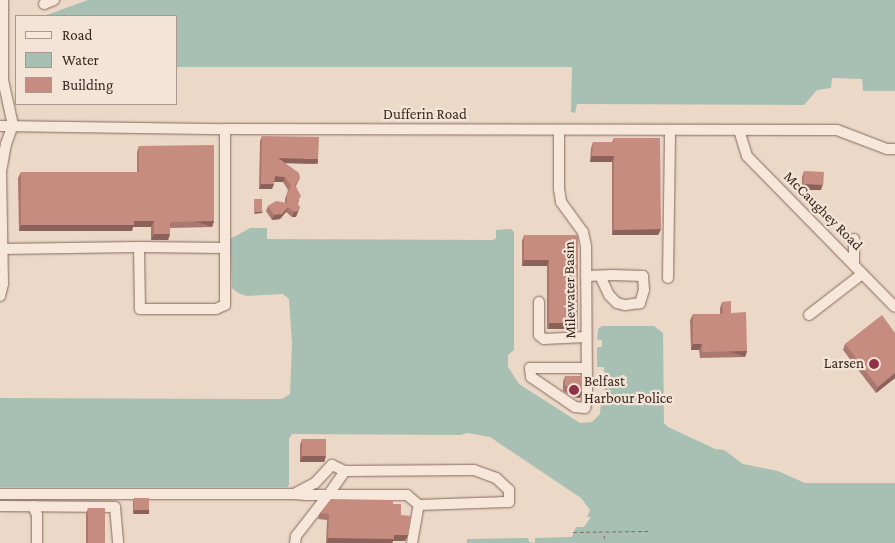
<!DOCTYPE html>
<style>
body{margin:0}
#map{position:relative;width:895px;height:543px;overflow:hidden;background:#ebd8c7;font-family:"Crimson Pro",serif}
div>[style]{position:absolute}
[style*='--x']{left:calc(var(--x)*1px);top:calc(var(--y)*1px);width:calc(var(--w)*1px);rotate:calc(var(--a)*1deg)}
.water>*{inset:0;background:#a8bfb3}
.path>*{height:1px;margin-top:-0.5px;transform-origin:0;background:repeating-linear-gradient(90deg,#85695e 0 4px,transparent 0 6.5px)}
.roads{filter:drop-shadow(0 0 1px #85695e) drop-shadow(0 0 1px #85695e)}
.minor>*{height:10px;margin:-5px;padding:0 5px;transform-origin:5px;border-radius:5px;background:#f6e7da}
.wall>*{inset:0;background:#aa786e}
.shaded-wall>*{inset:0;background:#8b625a;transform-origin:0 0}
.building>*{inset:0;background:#c68c80;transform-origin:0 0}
.dots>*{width:14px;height:14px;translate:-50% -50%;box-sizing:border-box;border:2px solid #f3e4d6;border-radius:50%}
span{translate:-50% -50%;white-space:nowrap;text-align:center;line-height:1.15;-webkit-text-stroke:4.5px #f3e4d6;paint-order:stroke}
.street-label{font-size:15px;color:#372620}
.poi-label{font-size:15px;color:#372620}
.right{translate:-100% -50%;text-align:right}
.left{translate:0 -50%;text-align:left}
.legend{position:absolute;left:15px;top:15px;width:162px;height:90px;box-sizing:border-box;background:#f3e4d6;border:1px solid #a8988d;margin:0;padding:6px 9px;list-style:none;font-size:15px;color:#372620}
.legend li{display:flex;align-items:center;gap:10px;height:25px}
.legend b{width:25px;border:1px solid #a8988d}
</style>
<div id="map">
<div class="water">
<i style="clip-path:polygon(88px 0,895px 0,895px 91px,863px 91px,862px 79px,832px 78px,831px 88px,817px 90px,804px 105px,577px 104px,575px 113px,571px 112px,572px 67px,176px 67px,176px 16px,44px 16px)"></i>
<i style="clip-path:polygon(250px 228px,267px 228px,267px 239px,493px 240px,496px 238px,496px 230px,511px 229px,514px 232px,514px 350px,508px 355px,508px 367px,519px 384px,580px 423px,592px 422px,600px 414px,601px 400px,605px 399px,604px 367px,597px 367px,597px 347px,602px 347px,602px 340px,597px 340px,598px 329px,602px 326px,654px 326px,663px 333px,664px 423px,668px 427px,715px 449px,724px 450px,743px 464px,778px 471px,805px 483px,895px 483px,895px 543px,467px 543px,467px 539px,528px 538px,529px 542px,535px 543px,535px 538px,572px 537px,576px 527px,584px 527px,591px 517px,587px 517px,590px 510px,581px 498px,490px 437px,468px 433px,460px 435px,292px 434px,289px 439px,289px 485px,287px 487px,0 487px,0 398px,282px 399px,290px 394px,292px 344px,289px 299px,283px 294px,247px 296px,238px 293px,232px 288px,230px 239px)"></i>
</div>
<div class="path">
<i style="--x:573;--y:532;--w:75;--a:-0.8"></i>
<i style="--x:604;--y:539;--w:6;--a:-81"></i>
</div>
<div class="roads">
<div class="minor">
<i style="--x:3;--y:0;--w:80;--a:90"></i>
<i style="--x:3;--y:80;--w:46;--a:77.5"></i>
<i style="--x:44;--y:4;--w:11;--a:-22"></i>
<i style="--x:0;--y:126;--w:225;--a:0.8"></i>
<i style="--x:225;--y:129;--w:612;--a:0.09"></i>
<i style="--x:837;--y:130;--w:53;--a:20.8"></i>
<i style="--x:887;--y:149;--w:8;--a:0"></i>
<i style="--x:559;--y:130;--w:59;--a:90"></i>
<i style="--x:559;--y:189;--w:13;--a:81"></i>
<i style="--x:561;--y:202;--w:37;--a:54"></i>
<i style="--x:583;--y:232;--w:14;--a:78"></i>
<i style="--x:586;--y:246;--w:155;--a:89.6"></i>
<i style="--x:587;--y:401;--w:7;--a:106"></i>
<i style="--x:585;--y:408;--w:10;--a:-174"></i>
<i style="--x:575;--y:407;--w:53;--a:-145.7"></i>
<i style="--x:531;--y:377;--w:9;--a:-96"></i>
<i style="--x:530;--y:368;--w:56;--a:0"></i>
<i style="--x:739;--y:130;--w:27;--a:73"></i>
<i style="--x:747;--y:156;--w:211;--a:45.6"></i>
<i style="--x:139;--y:247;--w:86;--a:0.7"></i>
<i style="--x:2;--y:249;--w:137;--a:-0.8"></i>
<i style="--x:139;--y:247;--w:62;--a:89.1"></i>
<i style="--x:140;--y:309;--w:76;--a:0"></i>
<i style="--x:216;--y:309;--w:10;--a:-24"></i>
<i style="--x:225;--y:305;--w:176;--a:-90"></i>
<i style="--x:854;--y:265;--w:26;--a:-90"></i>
<i style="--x:586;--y:276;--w:27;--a:-2"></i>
<i style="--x:613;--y:275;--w:30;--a:2"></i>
<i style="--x:643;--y:276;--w:14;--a:86"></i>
<i style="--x:644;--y:290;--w:14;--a:107"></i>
<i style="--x:640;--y:303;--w:15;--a:172"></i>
<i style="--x:625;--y:305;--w:8;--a:-166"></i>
<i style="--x:617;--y:303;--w:11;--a:-135"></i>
<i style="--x:609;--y:295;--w:21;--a:-115"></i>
<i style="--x:668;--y:278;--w:148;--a:-89.2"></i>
<i style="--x:0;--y:296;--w:12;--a:-76"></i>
<i style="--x:3;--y:284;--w:112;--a:-91"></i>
<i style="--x:1;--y:172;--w:28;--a:-80"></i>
<i style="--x:6;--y:144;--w:20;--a:-70"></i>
<i style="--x:539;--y:302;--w:33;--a:90"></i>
<i style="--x:539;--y:335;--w:6;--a:39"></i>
<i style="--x:544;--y:339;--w:42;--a:-2.7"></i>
<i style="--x:809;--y:315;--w:67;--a:-37.7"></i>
<i style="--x:296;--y:493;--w:21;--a:-28"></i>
<i style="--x:315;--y:483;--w:25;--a:-47"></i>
<i style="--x:332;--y:465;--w:14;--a:25"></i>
<i style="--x:0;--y:494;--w:295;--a:0"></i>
<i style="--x:295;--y:494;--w:11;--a:5"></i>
<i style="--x:306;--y:495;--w:101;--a:0"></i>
<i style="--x:407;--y:495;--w:16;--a:40"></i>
<i style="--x:419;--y:505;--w:90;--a:-1.9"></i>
<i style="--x:509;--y:502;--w:12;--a:-90"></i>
<i style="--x:509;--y:490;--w:18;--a:-137"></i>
<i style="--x:496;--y:478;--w:23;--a:-160"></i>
<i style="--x:474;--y:470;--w:129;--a:179.6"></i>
<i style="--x:345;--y:471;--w:29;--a:125"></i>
<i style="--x:328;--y:495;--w:52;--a:128"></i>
<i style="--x:296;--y:536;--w:7;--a:98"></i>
<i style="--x:0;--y:506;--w:115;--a:0.5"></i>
<i style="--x:115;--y:507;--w:36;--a:85"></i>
<i style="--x:33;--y:506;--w:10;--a:66"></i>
<i style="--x:37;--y:515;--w:28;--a:90"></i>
<i style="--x:412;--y:543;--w:39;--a:-80"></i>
</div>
</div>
<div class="wall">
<i style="clip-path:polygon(262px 136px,316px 164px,285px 163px,300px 178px,296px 186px,299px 201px,298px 203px,296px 217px,292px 217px,286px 212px,280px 219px,272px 220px,266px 211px,268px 206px,285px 203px,285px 199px,288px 190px,283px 182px,274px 182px,272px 189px,259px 189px,260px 141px)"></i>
<i style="clip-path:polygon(614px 138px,661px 229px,658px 235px,612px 235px,612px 162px,590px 162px,591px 148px,593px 142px,612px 142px)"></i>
<i style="clip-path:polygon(139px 146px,214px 221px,212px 227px,170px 228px,170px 234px,168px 240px,151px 240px,151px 227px,133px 227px,132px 231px,19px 231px,18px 178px,21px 172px,137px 172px,137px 152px)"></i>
<i style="clip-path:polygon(804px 171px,821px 190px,802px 190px,802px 177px)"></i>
<i style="clip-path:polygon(524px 235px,578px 235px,578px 323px,576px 329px,547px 329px,547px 266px,522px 266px,522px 241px)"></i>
<i style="clip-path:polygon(722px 302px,731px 313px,747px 351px,745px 357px,700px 358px,699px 350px,691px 350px,690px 320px,693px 314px,720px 314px,720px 308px)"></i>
<i style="clip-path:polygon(895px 333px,895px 378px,876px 393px,843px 350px,845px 344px)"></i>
<i style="clip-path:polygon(565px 376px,582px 392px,580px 398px,573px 397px,563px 391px,563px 382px)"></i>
<i style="clip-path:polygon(302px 439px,326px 456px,324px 462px,300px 462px,300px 445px)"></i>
<i style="clip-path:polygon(134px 498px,148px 514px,133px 514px,133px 502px)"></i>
<i style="clip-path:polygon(393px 504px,401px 515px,408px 535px,405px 541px,393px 541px,392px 543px,326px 543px,327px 520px,318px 519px,320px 513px)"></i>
<i style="clip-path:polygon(88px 508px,105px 542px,105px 543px,86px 543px,86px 514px)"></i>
</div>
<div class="shaded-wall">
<i style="clip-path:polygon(592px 156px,614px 156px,612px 162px,590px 162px)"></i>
<i style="left:278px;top:158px;width:40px;height:5px;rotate:1deg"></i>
<i style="clip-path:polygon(275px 176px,285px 177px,283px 182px,273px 182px)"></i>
<i style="clip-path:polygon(261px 184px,274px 184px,272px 189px,259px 189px)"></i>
<i style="clip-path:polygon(804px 184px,823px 184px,821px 190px,802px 190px)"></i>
<i style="clip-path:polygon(288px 207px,286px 212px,280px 219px,272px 220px,274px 215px)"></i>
<i style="clip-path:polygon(300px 207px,296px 217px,292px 217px,294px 212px)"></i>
<i style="clip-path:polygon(263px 211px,262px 213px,254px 214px,255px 212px)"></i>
<i style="clip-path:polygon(134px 221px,154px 221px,151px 227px,133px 227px,132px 231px,19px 231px,21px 225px)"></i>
<i style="left:214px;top:221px;width:6px;height:44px;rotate:108deg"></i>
<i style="clip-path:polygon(661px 229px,658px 235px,612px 235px,614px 230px)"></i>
<i style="clip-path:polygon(154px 234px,170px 234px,168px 240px,151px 240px)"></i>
<i style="clip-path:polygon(524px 260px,549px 260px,547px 266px,522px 266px)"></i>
<i style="left:549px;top:323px;width:29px;height:6px"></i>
<i style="clip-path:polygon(693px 344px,702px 344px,699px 350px,691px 350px)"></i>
<i style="left:747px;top:351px;width:6px;height:45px;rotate:108deg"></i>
<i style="clip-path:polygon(895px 373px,895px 378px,876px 393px,878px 387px)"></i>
<i style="clip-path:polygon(575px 391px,582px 392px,580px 398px,573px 397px)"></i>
<i style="clip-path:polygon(302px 456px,326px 456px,324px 462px,300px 462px)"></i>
<i style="left:134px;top:510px;width:15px;height:4px"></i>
<i style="clip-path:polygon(394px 535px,408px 535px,405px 541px,393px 541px,392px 543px,327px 543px,328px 538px)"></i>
</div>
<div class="building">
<i style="clip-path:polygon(262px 136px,319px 137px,318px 159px,278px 158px,299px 173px,300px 178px,295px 185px,301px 196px,297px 202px,300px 207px,298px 211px,294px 212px,288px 207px,282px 214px,274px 215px,268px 206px,276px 201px,287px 203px,287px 194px,291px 186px,285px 177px,275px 176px,274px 184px,261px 184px)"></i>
<i style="clip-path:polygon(614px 138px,660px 138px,661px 229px,614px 230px,614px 156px,592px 156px,593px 142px,614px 142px)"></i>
<i style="clip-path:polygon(214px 145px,214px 221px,170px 222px,170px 234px,154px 234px,154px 221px,134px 221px,134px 225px,21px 225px,21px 172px,139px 172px,139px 146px)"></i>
<i style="left:804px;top:171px;width:20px;height:13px;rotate:3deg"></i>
<i style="left:254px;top:199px;width:8px;height:13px"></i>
<i style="clip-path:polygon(524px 235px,578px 235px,578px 323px,549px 323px,549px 260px,524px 260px)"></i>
<i style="clip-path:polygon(731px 301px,731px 313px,746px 312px,747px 351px,702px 352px,702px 344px,693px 344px,693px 314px,723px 314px,722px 302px)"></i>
<i style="clip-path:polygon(882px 315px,895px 333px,895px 373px,878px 387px,845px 344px)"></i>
<i style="clip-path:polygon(565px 376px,582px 376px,582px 392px,575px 391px,565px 385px)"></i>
<i style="left:302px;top:439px;width:24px;height:17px"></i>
<i style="left:134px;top:498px;width:15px;height:12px"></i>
<i style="clip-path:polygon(331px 499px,393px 500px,393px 504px,401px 504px,401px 515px,411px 516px,408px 535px,394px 535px,394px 539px,328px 538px,329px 514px,320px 513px)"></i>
<i style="left:88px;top:508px;width:17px;height:35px"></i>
</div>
<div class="dots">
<i style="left:874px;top:364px;background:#903249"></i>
<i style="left:574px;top:390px;background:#903249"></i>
</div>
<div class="street-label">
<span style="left:425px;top:115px">Dufferin Road</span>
<span style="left:823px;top:211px;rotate:45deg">McCaughey Road</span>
<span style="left:570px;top:290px;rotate:-91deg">Milewater Basin</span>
</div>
<div class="poi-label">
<span class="right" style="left:864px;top:364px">Larsen</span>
<span class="left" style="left:584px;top:390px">Belfast<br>Harbour Police</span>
</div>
<ul class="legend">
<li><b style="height:6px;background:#f6e7da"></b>Road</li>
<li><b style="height:14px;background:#a8bfb3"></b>Water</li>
<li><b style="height:14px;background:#c68c80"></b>Building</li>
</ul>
</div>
